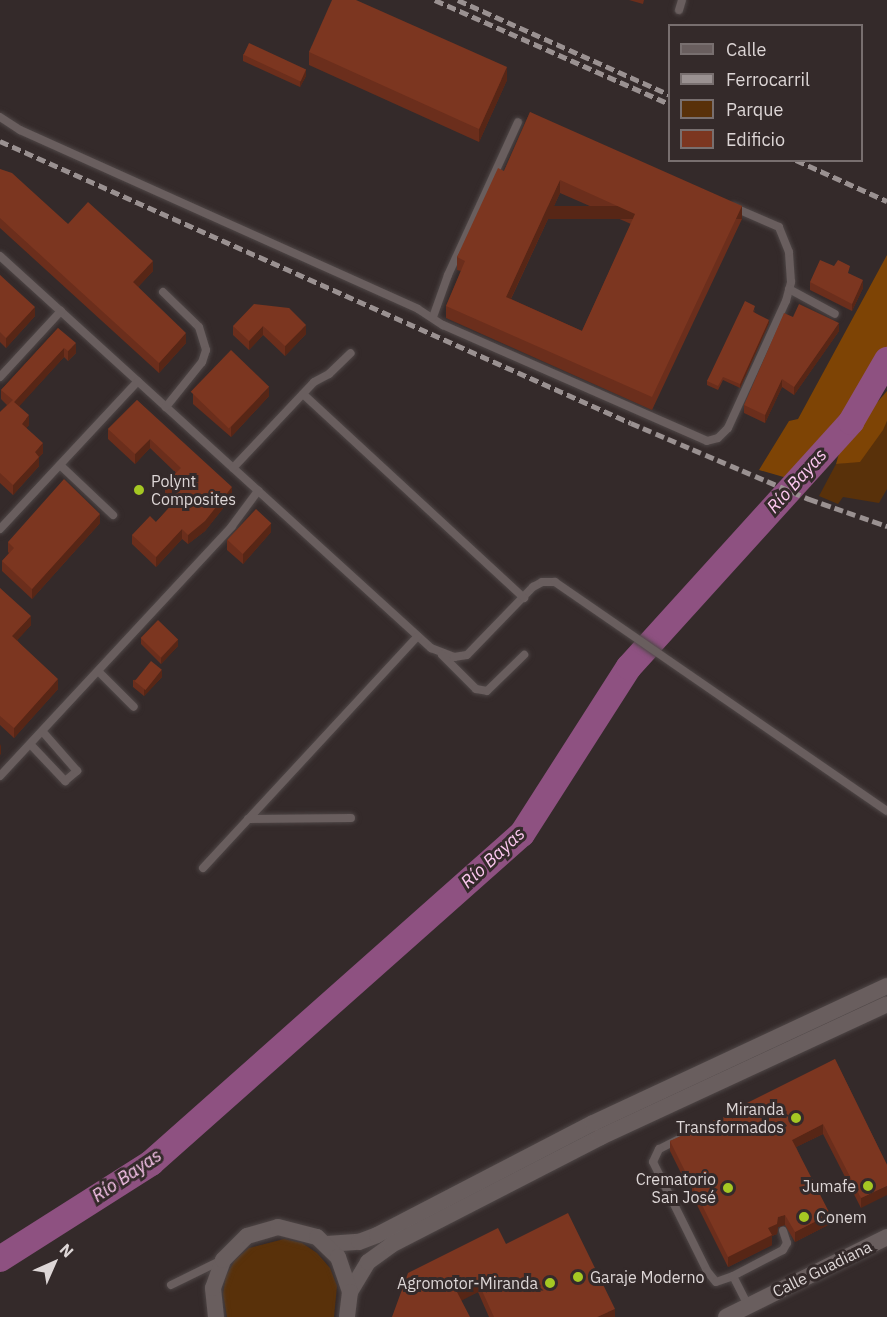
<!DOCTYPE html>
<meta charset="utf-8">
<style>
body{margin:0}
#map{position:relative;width:887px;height:1317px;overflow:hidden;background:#342a2a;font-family:"IBM Plex Sans",sans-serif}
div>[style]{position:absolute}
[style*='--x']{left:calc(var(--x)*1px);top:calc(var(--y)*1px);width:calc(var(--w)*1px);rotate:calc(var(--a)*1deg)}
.green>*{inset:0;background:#59310a}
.forest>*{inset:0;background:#7e4405}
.river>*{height:26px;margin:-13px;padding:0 13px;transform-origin:13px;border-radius:13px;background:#8e5181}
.roads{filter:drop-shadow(0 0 2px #4e4646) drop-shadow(0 0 2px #4e4646)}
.service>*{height:8px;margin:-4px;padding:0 4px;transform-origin:4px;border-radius:4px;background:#695e5e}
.minor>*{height:16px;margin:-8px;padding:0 8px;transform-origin:8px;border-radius:8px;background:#695e5e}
.tertiary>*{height:16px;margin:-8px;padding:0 8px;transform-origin:8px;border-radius:8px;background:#695e5e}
.rail>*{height:4.5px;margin-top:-2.25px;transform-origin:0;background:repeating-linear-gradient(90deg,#9a9191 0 9px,transparent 0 13.5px)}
.wall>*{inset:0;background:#6b2e1c}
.shaded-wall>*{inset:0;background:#572616;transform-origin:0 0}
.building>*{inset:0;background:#7c3620;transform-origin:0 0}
.dots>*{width:16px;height:16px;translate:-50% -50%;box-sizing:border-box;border:3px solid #342a2a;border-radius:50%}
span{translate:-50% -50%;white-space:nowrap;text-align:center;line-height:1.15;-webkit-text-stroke:6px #342a2a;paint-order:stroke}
.poi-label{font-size:16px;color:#ddd6d6}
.left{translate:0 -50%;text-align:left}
.right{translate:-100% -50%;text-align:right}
.street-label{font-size:16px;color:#ddd6d6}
.water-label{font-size:18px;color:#fdc8f0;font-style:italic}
.legend{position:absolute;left:668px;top:24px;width:195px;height:138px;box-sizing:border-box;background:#342a2a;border:2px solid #786f6f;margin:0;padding:8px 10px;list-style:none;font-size:18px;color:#ddd6d6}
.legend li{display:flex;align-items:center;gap:12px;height:30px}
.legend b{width:30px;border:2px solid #786f6f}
.north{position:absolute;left:24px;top:1233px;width:60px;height:60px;-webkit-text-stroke:4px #342a2a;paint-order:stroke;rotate:45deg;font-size:16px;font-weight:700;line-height:24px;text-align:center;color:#ddd6d6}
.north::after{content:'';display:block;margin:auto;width:21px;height:27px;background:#ddd6d6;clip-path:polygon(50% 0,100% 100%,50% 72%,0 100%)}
</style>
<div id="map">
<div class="green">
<i style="clip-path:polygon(887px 421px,887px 489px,879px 503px,843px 497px,838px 504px,819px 496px,836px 464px,860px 461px)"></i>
<i style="clip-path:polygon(284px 1239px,302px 1243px,317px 1253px,330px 1268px,337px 1286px,334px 1317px,227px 1317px,223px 1294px,226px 1276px,235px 1260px,249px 1248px)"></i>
</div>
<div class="forest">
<i style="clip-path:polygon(887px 255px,887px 354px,839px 425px,787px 478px,759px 470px,789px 421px,798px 419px)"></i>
<i style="clip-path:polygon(887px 391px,887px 421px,883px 430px,860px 462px,836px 464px,842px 443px)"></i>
</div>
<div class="river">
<i style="--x:0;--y:1259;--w:179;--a:-32.4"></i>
<i style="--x:151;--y:1163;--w:496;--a:-41.6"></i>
<i style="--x:522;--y:834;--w:198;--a:-57.4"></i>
<i style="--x:629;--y:667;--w:331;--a:-47.8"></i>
<i style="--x:851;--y:422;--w:72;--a:-59.9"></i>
</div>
<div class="roads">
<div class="service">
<i style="--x:679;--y:10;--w:10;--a:-73"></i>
<i style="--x:0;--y:117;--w:24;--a:33"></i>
<i style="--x:20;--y:130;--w:436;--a:24.2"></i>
<i style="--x:418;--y:309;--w:30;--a:33"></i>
<i style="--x:443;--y:325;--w:288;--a:23.7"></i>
<i style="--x:707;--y:441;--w:11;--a:-15"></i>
<i style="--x:718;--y:438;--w:14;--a:-45"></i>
<i style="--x:728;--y:428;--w:140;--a:-65.5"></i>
<i style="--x:786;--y:301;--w:20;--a:-75"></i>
<i style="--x:791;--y:282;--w:30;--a:-94"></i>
<i style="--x:789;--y:252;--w:27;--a:-112"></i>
<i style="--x:779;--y:227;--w:50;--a:-156.5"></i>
<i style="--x:0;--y:256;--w:583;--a:42.29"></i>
<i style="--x:431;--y:648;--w:25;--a:21"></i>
<i style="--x:454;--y:657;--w:13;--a:-9"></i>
<i style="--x:467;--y:655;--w:95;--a:-45.9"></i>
<i style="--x:533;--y:587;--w:10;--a:-29"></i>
<i style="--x:542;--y:582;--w:13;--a:0"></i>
<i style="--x:555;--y:582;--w:403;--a:34.6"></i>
<i style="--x:789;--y:289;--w:52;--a:28.5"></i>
<i style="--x:163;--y:292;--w:50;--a:44.2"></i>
<i style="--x:199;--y:327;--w:24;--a:73"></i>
<i style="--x:206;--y:350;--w:13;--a:108"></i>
<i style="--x:202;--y:362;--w:58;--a:128.7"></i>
<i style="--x:433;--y:317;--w:45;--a:-70.3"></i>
<i style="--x:448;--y:275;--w:168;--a:-65.4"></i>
<i style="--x:0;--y:377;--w:90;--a:-47.3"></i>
<i style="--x:303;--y:394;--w:301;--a:42.7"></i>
<i style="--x:60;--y:465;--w:73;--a:43.3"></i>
<i style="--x:233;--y:468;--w:118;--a:-46.7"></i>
<i style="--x:314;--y:382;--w:17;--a:-28"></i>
<i style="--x:329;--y:374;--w:30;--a:-44"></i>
<i style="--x:0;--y:529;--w:202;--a:-47"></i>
<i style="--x:442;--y:655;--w:48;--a:45"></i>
<i style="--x:476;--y:689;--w:11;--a:10"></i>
<i style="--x:487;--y:691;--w:52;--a:-44.2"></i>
<i style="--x:99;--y:672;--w:49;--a:45"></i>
<i style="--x:31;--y:745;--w:50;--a:46.6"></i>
<i style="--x:65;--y:781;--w:16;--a:-40"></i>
<i style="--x:77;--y:771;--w:52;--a:-131.1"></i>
<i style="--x:0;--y:776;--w:341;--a:-47.1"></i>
<i style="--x:232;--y:526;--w:44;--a:-53.4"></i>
<i style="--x:248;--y:819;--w:103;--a:-0.6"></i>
<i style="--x:203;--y:868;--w:316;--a:-47.2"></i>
<i style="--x:679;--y:1139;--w:22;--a:153"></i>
<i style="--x:659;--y:1149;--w:14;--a:115"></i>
<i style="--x:653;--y:1162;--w:122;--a:63.6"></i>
<i style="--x:707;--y:1271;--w:14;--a:51"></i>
<i style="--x:716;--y:1282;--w:18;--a:-19"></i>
<i style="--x:733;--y:1276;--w:34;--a:63"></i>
<i style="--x:733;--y:1276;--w:56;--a:-27.5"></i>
<i style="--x:783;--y:1250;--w:8;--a:-60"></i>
<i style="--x:787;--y:1243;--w:13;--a:-108"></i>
<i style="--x:171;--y:1285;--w:57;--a:-26.1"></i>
</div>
<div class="minor">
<i style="--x:726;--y:1317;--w:180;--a:-26.4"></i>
</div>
<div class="tertiary">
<i style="--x:327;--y:1244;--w:32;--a:-4"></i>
<i style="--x:359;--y:1242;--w:19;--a:-21"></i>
<i style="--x:377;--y:1235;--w:243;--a:-27.4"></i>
<i style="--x:593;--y:1123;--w:324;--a:-25"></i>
<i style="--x:350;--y:1292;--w:35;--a:-59"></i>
<i style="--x:368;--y:1262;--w:29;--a:-36"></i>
<i style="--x:391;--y:1245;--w:236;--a:-27.2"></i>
<i style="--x:601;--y:1137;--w:315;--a:-24.9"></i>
<i style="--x:216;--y:1317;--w:29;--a:-96"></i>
<i style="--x:213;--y:1288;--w:30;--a:-70"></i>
<i style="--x:223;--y:1260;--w:34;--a:-45"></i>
<i style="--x:247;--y:1236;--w:32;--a:-16"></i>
<i style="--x:278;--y:1227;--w:40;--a:14.4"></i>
<i style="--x:317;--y:1237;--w:29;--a:44"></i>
<i style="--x:338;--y:1257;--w:37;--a:71"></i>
<i style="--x:350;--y:1292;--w:25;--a:97"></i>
</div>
</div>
<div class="rail">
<i style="--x:435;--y:0;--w:257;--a:23.9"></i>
<i style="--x:458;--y:0;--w:232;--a:24.1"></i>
<i style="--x:0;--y:141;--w:691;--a:24.08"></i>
<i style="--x:631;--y:423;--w:194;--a:23.1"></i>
<i style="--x:809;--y:499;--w:83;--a:19.1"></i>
<i style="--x:796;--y:160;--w:100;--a:24.3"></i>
</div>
<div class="wall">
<i style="clip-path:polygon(629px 0,644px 0,643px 4px)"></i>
<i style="clip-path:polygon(309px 52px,507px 80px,479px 142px,309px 65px)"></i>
<i style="clip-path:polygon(243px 54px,306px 76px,300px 87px,243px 61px)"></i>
<i style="clip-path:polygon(evenodd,530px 112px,742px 219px,652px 410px,446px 318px,446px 306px,461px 271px,457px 270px,457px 257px,504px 171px,530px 112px,560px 193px,631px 224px,582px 331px,511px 299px,560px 193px)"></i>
<i style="clip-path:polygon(0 169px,68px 224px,153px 271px,138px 287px,186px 343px,159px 373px,0 228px)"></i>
<i style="clip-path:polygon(850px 274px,863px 288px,852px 311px,810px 290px,810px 282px)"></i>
<i style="clip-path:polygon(0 275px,35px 316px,6px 348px,0 342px)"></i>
<i style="clip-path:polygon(289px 308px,306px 334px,285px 356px,263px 335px,249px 350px,233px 335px,233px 326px)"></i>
<i style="clip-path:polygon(755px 309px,754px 312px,769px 323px,740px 388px,723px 380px,718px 390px,707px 385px,707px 381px)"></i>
<i style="clip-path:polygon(793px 317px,839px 331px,794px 395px,782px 387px,765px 423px,744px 413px,744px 405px)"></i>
<i style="clip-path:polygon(58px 328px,76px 353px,68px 361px,64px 357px,19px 406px,29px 425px,26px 428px,43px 453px,39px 457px,39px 466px,13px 495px,0 483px,0 412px,7px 405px,1px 399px,1px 390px)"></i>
<i style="clip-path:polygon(193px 394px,269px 396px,231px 437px,193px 404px)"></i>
<i style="clip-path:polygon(137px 400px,232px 497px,205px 531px,188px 544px,182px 539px,156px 567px,132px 544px,132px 535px,156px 522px,174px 502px,165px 494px,165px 484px,176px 473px,150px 448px,135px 464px,108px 439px,108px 429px)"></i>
<i style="clip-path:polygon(100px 523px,32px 599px,2px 571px,2px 561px,9px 553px,8px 552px,8px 542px)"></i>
<i style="clip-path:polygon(271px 532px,243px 564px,227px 550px,227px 540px)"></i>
<i style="clip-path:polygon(0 588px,31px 625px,17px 640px,58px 689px,14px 738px,0 725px)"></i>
<i style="clip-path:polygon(141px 638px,178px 646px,161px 664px,141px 644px)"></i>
<i style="clip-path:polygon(162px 677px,144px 696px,133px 687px,133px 680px)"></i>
<i style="clip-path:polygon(835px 1059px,887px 1165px,861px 1208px,823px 1134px,796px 1147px,830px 1224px,795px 1242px,785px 1225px,778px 1227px,777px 1234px,772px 1236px,772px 1245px,728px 1267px,670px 1151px,670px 1141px,732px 1117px)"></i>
<i style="clip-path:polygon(506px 1244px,615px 1317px,489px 1317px,478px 1292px,461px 1300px,392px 1317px)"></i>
</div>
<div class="shaded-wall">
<i style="clip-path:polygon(507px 67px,507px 80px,479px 142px,479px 129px)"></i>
<i style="clip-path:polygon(306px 69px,306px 76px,300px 87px,300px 81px)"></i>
<i style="clip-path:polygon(560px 180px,560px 193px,506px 309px,506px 297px)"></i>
<i style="left:742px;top:206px;width:13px;height:211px;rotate:90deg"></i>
<i style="clip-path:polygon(153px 261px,153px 271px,133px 292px,133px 282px)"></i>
<i style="clip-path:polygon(863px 280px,863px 288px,852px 311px,852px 304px)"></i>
<i style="clip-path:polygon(35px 307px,35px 316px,6px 348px,6px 338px)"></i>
<i style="clip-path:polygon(769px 320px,769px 323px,740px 388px,740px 384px)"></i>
<i style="clip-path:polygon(839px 323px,839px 331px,794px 395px,794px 387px)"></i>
<i style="clip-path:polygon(306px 325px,306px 334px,285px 356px,285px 346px)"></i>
<i style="clip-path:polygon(263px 326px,263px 335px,249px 350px,249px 341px)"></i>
<i style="clip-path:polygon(186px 333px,186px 343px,159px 373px,159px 363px)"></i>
<i style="clip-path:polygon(76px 343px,76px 353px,68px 361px,68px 351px)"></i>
<i style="clip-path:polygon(64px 348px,64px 357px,14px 412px,14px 402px)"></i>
<i style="clip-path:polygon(782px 379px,782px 387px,765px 423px,765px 415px)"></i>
<i style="clip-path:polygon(269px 387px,269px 396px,231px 437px,231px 427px)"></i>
<i style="clip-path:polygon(29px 415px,29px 425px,22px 434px,22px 424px)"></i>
<i style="clip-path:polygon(150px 439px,150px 448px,135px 464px,135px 454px)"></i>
<i style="clip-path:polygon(43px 443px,43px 453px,35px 462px,35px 452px)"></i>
<i style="clip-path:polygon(39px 457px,39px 466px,13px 495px,13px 485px)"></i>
<i style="clip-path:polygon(232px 487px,232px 497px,205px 531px,188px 544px,188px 535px)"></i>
<i style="clip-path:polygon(100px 514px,100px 523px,32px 599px,32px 589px)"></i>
<i style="clip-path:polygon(271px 523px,271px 532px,243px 564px,243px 554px)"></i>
<i style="clip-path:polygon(182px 529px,182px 539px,156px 567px,156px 557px)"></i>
<i style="clip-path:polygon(31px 616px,31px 625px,12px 646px,12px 636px)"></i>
<i style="clip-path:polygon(178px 639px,178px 646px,161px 664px,161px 658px)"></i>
<i style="clip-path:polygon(162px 670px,162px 677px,144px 696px,144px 690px)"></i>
<i style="clip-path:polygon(58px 679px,58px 689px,14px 738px,14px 728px)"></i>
<i style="clip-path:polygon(1px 744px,1px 754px,0 755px,0 746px)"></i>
<i style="clip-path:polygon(823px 1124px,823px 1134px,792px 1149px,792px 1140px)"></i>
<i style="clip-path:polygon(887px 1186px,887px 1195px,861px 1208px,861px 1198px)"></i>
<i style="clip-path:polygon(830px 1214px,830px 1224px,795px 1242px,795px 1232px)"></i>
<i style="clip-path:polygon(785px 1215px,785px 1225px,778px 1227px,777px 1234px,772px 1236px,772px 1245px,728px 1267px,728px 1257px,768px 1228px,778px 1217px)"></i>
<i style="clip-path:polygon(478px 1282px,478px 1292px,457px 1303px,457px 1292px)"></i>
<i style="clip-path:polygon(615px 1309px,615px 1317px,597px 1317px)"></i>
</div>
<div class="building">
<i style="clip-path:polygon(332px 0,356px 0,507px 67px,479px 129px,309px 52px)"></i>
<i style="left:249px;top:43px;width:63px;height:13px;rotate:25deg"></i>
<i style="clip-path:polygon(evenodd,530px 112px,742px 206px,652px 397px,446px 306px,465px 261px,457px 257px,498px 168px,504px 171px,530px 112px,560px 180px,635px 214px,582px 331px,506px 297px,560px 180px)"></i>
<i style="clip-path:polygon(0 169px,12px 173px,68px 224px,88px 202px,153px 261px,133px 282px,186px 333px,159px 363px,0 218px)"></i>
<i style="clip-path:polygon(820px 260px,834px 266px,838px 260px,850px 266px,848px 273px,863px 280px,852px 304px,810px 282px)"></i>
<i style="clip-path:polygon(0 275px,35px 307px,6px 338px,0 332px)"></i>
<i style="clip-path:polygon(745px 301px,755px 306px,753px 312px,769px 320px,740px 384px,723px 377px,718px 386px,707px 381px)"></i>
<i style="clip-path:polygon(254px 304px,289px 308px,306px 325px,285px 346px,263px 326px,249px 341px,233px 326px)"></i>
<i style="clip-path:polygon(799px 304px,839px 323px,794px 387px,782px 379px,765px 415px,744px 405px,784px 313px,793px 317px)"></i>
<i style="clip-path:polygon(58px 328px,76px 343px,68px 351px,64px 348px,14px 402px,29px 415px,22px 424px,43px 443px,35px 452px,39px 457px,13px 485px,0 473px,0 412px,13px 400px,1px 390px)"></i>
<i style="left:231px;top:350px;width:53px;height:58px;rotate:44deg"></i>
<i style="clip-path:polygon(137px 400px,232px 487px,205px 521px,188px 535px,182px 529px,156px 557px,132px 535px,150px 516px,156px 522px,179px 497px,165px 484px,181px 468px,150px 439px,135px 454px,108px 429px)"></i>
<i style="clip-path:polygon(64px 479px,100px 514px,32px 589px,2px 561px,14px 548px,8px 542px)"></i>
<i style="left:256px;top:509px;width:21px;height:42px;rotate:43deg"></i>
<i style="clip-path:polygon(0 588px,31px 616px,12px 636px,58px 679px,14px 728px,0 716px)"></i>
<i style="left:158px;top:620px;width:28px;height:25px;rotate:44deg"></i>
<i style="left:151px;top:661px;width:14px;height:26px;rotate:39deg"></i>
<i style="clip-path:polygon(835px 1059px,887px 1165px,887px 1186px,861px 1198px,823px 1124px,792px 1140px,830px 1214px,795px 1232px,785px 1215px,778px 1217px,777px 1224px,768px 1228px,772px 1235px,728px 1257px,670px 1141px,721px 1117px,732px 1117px,735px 1109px)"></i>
<i style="clip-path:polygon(568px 1213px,615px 1309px,597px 1317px,494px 1317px,478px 1282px,457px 1292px,470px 1317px,392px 1317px,408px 1273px,498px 1228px,506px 1244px)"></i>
</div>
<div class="dots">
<i style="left:139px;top:490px;background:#a5c823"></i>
<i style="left:796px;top:1118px;background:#a5c823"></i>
<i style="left:868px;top:1186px;background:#a5c823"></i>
<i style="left:728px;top:1188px;background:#a5c823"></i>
<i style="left:804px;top:1217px;background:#a5c823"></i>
<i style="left:578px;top:1277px;background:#a5c823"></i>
<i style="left:550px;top:1283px;background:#a5c823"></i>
</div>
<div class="poi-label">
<span class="left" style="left:151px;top:490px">Polynt<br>Composites</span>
<span class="right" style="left:784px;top:1118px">Miranda<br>Transformados</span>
<span class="right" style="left:716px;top:1188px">Crematorio<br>San José</span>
<span class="right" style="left:856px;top:1186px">Jumafe</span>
<span class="left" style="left:816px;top:1217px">Conem</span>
<span class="left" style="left:590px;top:1277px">Garaje Moderno</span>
<span class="right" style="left:538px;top:1283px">Agromotor-Miranda</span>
</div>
<div class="street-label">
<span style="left:822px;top:1269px;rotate:-26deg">Calle Guadiana</span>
</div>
<div class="water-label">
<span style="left:797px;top:481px;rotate:-48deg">Río Bayas</span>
<span style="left:493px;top:858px;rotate:-43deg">Río Bayas</span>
<span style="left:127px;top:1176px;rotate:-34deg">Río Bayas</span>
</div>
<ul class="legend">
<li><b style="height:8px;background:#695e5e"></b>Calle</li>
<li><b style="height:8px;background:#9a9191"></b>Ferrocarril</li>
<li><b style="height:16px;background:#59310a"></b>Parque</li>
<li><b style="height:16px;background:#7c3620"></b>Edificio</li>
</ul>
<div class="north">N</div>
</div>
